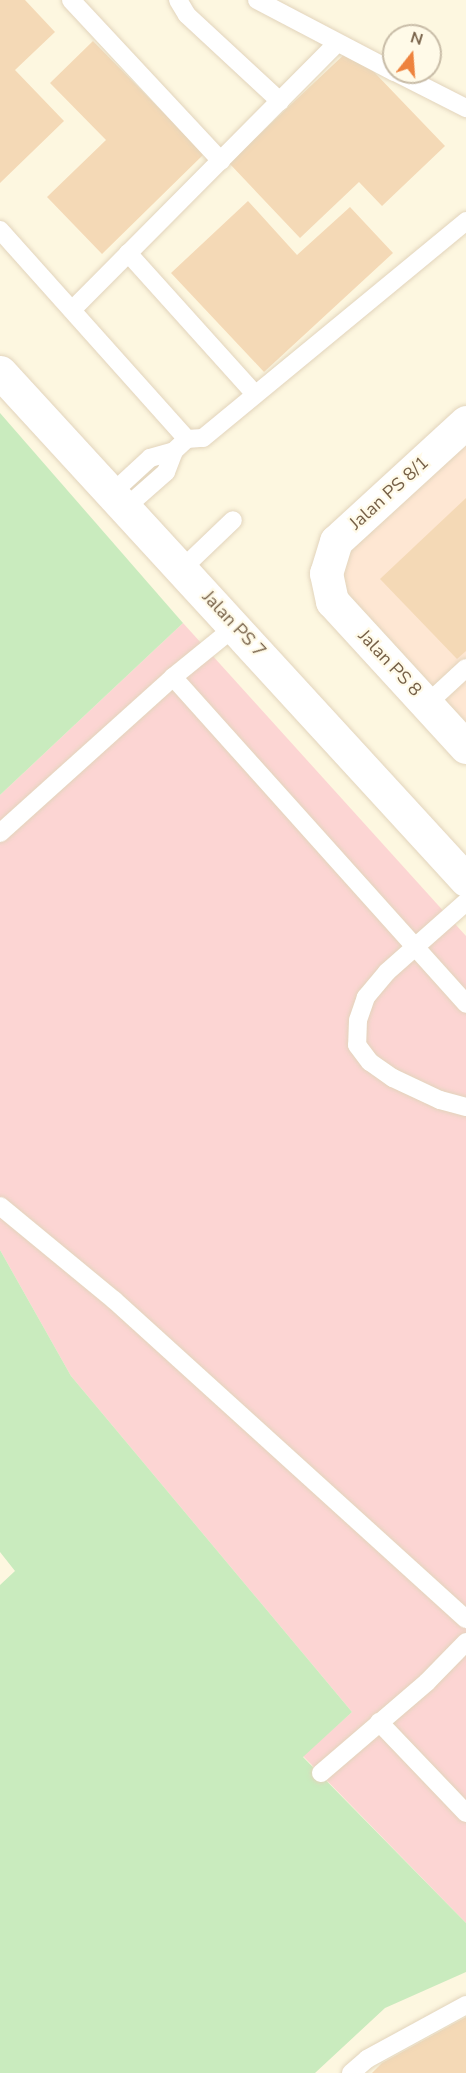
<!DOCTYPE html>
<style>
body{margin:0}
#map{position:relative;width:466px;height:2073px;overflow:hidden;background:#fdf7e0;font-family:"Nunito Sans",sans-serif}
div>[style]{position:absolute}
[style*='--x']{left:calc(var(--x)*1px);top:calc(var(--y)*1px);width:calc(var(--w)*1px);rotate:calc(var(--a)*1deg)}
.commercial>*{inset:0;background:#fee7d3}
.medical>*{inset:0;background:#fcd5d3}
.green>*{inset:0;background:#c9ebbe}
.building>*{inset:0;background:#f4d9b6}
.roads{filter:drop-shadow(0 0 2px #e2d4bc) drop-shadow(0 0 2px #e2d4bc)}
.lane>*{height:18px;margin:-9px;padding:0 9px;transform-origin:9px;border-radius:9px;background:#fff}
.street>*{height:33px;margin:-16.5px;padding:0 16.5px;transform-origin:16.5px;border-radius:16.5px;background:#fff}
.secondary>*{height:33px;margin:-16.5px;padding:0 16.5px;transform-origin:16.5px;border-radius:16.5px;background:#fff}
span{translate:-50% -50%;white-space:nowrap;text-align:center;line-height:1.15;-webkit-text-stroke:4.5px #fffae8;paint-order:stroke}
.street-label{font-size:18px;color:#755f46}
.north{position:absolute;left:382px;top:24px;width:60px;height:60px;box-sizing:border-box;background:#fffae8;border:2px solid #c8bca7;border-radius:50%;rotate:17deg;font-size:16px;font-weight:700;line-height:24px;text-align:center;color:#755f46}
.north::after{content:'';display:block;margin:auto;width:21px;height:27px;background:#ee833e;clip-path:polygon(50% 0,100% 100%,50% 72%,0 100%)}
</style>
<div id="map">
<div class="commercial">
<i style="clip-path:polygon(466px 439px,466px 728px,344px 596px,340px 572px,347px 544px)"></i>
</div>
<div class="medical">
<i style="clip-path:polygon(183px 623px,466px 936px,466px 1923px,303px 1756px,352px 1712px,71px 1376px,0 1250px,0 795px)"></i>
</div>
<div class="green">
<i style="clip-path:polygon(0 413px,183px 623px,0 795px)"></i>
<i style="clip-path:polygon(0 1250px,71px 1376px,352px 1712px,303px 1757px,466px 1923px,466px 1972px,385px 2008px,315px 2073px,0 2073px,0 1585px,15px 1571px,0 1552px)"></i>
</div>
<div class="building">
<i style="clip-path:polygon(0 0,25px 0,55px 32px,15px 70px,64px 121px,0 183px)"></i>
<i style="clip-path:polygon(93px 41px,204px 154px,102px 254px,47px 197px,106px 140px,50px 83px)"></i>
<i style="clip-path:polygon(351px 48px,445px 146px,382px 206px,359px 182px,300px 238px,229px 163px)"></i>
<i style="clip-path:polygon(248px 201px,297px 255px,350px 207px,393px 253px,264px 372px,171px 273px)"></i>
<i style="clip-path:polygon(466px 498px,466px 651px,457px 659px,380px 579px)"></i>
<i style="clip-path:polygon(466px 2017px,466px 2073px,372px 2073px,382px 2063px)"></i>
</div>
<div class="roads">
<div class="lane">
<i style="--x:71;--y:0;--w:220;--a:47"></i>
<i style="--x:178;--y:0;--w:17;--a:59"></i>
<i style="--x:187;--y:15;--w:127;--a:42.8"></i>
<i style="--x:257;--y:0;--w:155;--a:27.7"></i>
<i style="--x:395;--y:72;--w:80;--a:26.9"></i>
<i style="--x:0;--y:230;--w:280;--a:48.2"></i>
<i style="--x:128;--y:253;--w:190;--a:48"></i>
<i style="--x:73;--y:309;--w:375;--a:-45.2"></i>
<i style="--x:111;--y:494;--w:53;--a:-42.7"></i>
<i style="--x:150;--y:458;--w:25;--a:-16"></i>
<i style="--x:124;--y:509;--w:56;--a:-41.4"></i>
<i style="--x:166;--y:472;--w:22;--a:-69"></i>
<i style="--x:174;--y:451;--w:18;--a:-43"></i>
<i style="--x:187;--y:439;--w:16;--a:-4"></i>
<i style="--x:203;--y:438;--w:341;--a:-39.5"></i>
<i style="--x:183;--y:568;--w:69;--a:-43.8"></i>
<i style="--x:173;--y:677;--w:81;--a:-39"></i>
<i style="--x:427;--y:704;--w:53;--a:-42.7"></i>
<i style="--x:0;--y:833;--w:233;--a:-42"></i>
<i style="--x:173;--y:677;--w:439;--a:48.1"></i>
<i style="--x:466;--y:902;--w:106;--a:138.5"></i>
<i style="--x:387;--y:972;--w:33;--a:130"></i>
<i style="--x:366;--y:997;--w:24;--a:109"></i>
<i style="--x:358;--y:1020;--w:25;--a:92"></i>
<i style="--x:357;--y:1045;--w:21;--a:53"></i>
<i style="--x:370;--y:1062;--w:28;--a:35"></i>
<i style="--x:393;--y:1078;--w:52;--a:25.1"></i>
<i style="--x:440;--y:1100;--w:27;--a:15"></i>
<i style="--x:0;--y:1206;--w:148;--a:39.5"></i>
<i style="--x:114;--y:1300;--w:475;--a:42.2"></i>
<i style="--x:379;--y:1722;--w:126;--a:46.3"></i>
<i style="--x:321;--y:1773;--w:140;--a:-40.6"></i>
<i style="--x:427;--y:1682;--w:56;--a:-45.7"></i>
<i style="--x:351;--y:2073;--w:21;--a:-41"></i>
<i style="--x:367;--y:2059;--w:113;--a:-28.6"></i>
</div>
<div class="street">
<i style="--x:466;--y:422;--w:176;--a:137.5"></i>
<i style="--x:336;--y:541;--w:34;--a:107"></i>
<i style="--x:326;--y:573;--w:29;--a:78"></i>
<i style="--x:332;--y:601;--w:198;--a:47.5"></i>
</div>
<div class="secondary">
<i style="--x:0;--y:372;--w:689;--a:47.47"></i>
</div>
</div>
<div class="street-label">
<span style="left:389px;top:493px;rotate:-42deg">Jalan PS 8/1</span>
<span style="left:234px;top:624px;rotate:47deg">Jalan PS 7</span>
<span style="left:390px;top:663px;rotate:47deg">Jalan PS 8</span>
</div>
<div class="north">N</div>
</div>
